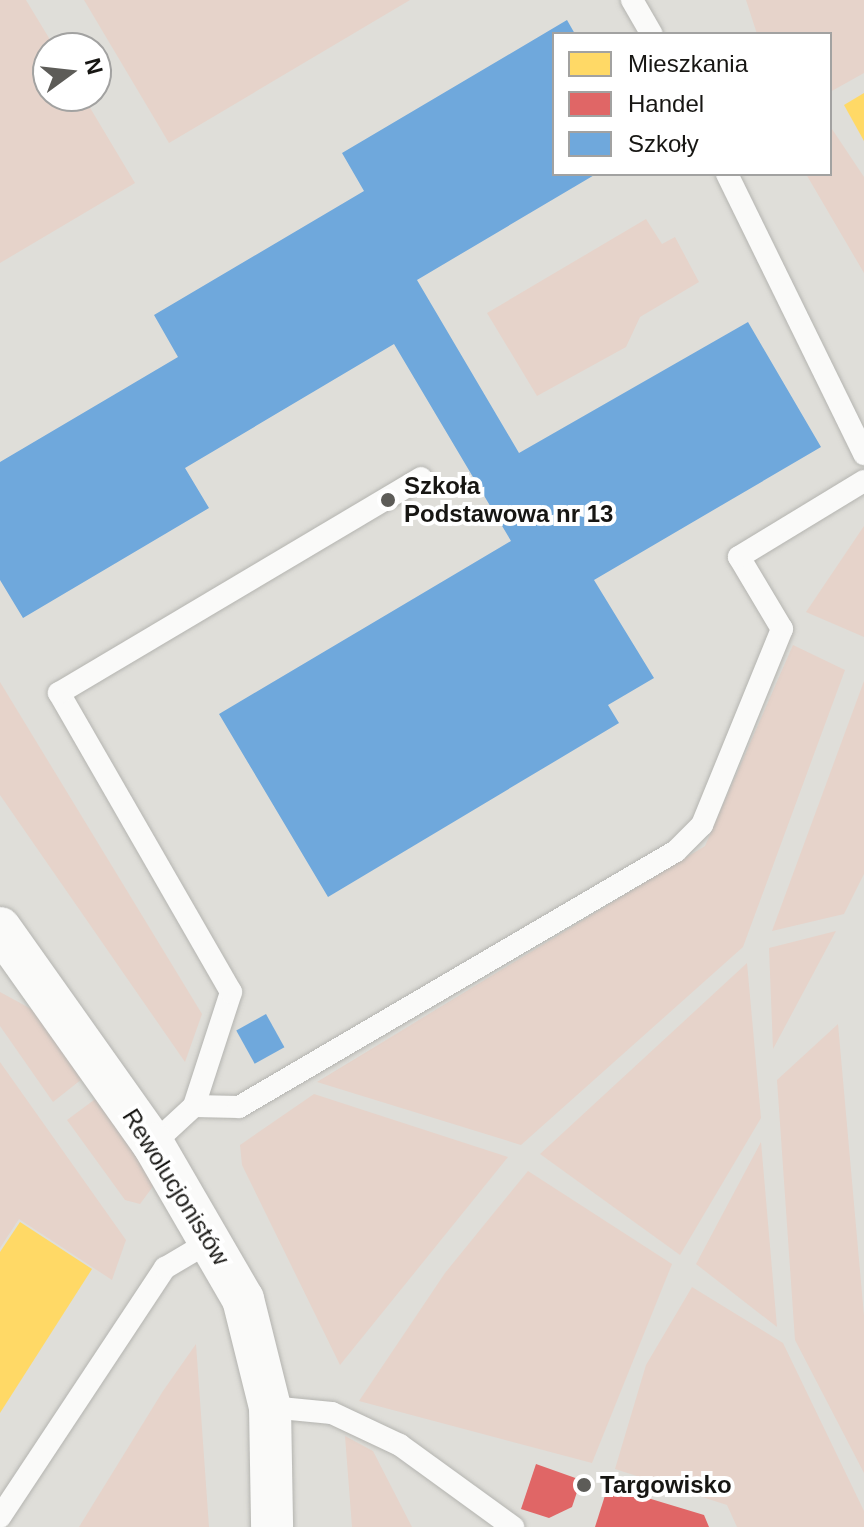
<!DOCTYPE html>
<meta charset="utf-8">
<style>
body{margin:0}
#map{position:relative;width:864px;height:1527px;overflow:hidden;background:#dfded9;font-family:Arial,sans-serif}
div>[style]{position:absolute}
[style*='--x']{left:calc(var(--x)*1px);top:calc(var(--y)*1px);width:calc(var(--w)*1px);rotate:calc(var(--a)*1deg)}
.green>*{inset:0;background:#e6d3ca}
.homes>*{inset:0;background:#ffd966}
.shops>*{inset:0;background:#e06666}
.schools>*{inset:0;background:#6fa8dc;transform-origin:0 0}
.roads{filter:drop-shadow(0 0 2px #b4b4b0) drop-shadow(0 0 2px #b4b4b0)}
.service>*{height:22px;margin:-11px;padding:0 11px;transform-origin:11px;border-radius:11px;background:#fafaf9}
.minor>*{height:42px;margin:-21px;padding:0 21px;transform-origin:21px;border-radius:21px;background:#fafaf9}
.dots>*{width:22px;height:22px;translate:-50% -50%;box-sizing:border-box;border:4px solid #fff;border-radius:50%}
span{translate:-50% -50%;white-space:nowrap;text-align:center;line-height:1.15;-webkit-text-stroke:8px #fff;paint-order:stroke}
.poi-label{font-size:24px;color:#171613;font-weight:700}
.left{translate:0 -50%;text-align:left}
.street-label{font-size:24px;color:#171613}
.legend{position:absolute;left:552px;top:32px;width:280px;height:144px;box-sizing:border-box;background:#fff;border:2px solid #a2a2a1;margin:0;padding:10px 14px;list-style:none;font-size:24px;color:#171613}
.legend li{display:flex;align-items:center;gap:16px;height:40px}
.legend b{width:40px;border:2px solid #a2a2a1}
.north{position:absolute;left:32px;top:32px;width:80px;height:80px;box-sizing:border-box;background:#fff;border:2px solid #a2a2a1;border-radius:50%;rotate:75deg;font-size:22px;font-weight:700;line-height:32px;text-align:center;color:#171613}
.north::after{content:'';display:block;margin:auto;width:28px;height:36px;background:#5d5c58;clip-path:polygon(50% 0,100% 100%,50% 72%,0 100%)}
</style>
<div id="map">
<div class="green">
<i style="clip-path:polygon(0 0,26px 0,55px 48px,48px 48px,48px 96px,83px 96px,135px 183px,0 263px)"></i>
<i style="clip-path:polygon(84px 0,410px 0,169px 143px)"></i>
<i style="clip-path:polygon(746px 0,864px 0,864px 73px,830px 92px,830px 34px,757px 34px)"></i>
<i style="clip-path:polygon(830px 126px,864px 177px,864px 273px,806px 174px,830px 174px)"></i>
<i style="clip-path:polygon(646px 219px,662px 244px,675px 237px,699px 282px,640px 317px,626px 347px,537px 396px,487px 313px)"></i>
<i style="clip-path:polygon(864px 526px,864px 637px,806px 612px)"></i>
<i style="clip-path:polygon(793px 645px,845px 670px,743px 947px,521px 1145px,317px 1082px,705px 846px)"></i>
<i style="clip-path:polygon(864px 681px,864px 874px,844px 914px,772px 931px)"></i>
<i style="clip-path:polygon(0 682px,202px 1014px,185px 1062px,0 795px)"></i>
<i style="clip-path:polygon(836px 931px,773px 1049px,769px 948px)"></i>
<i style="clip-path:polygon(747px 963px,761px 1118px,680px 1255px,540px 1154px)"></i>
<i style="clip-path:polygon(0 992px,33px 1010px,82px 1079px,53px 1102px,0 1026px)"></i>
<i style="clip-path:polygon(838px 1024px,864px 1316px,864px 1473px,795px 1340px,777px 1080px)"></i>
<i style="clip-path:polygon(0 1062px,126px 1240px,112px 1280px,19px 1219px,0 1248px)"></i>
<i style="clip-path:polygon(314px 1094px,508px 1157px,340px 1365px,242px 1165px,240px 1145px)"></i>
<i style="clip-path:polygon(98px 1097px,157px 1181px,140px 1204px,125px 1200px,67px 1120px)"></i>
<i style="clip-path:polygon(761px 1142px,777px 1327px,696px 1264px)"></i>
<i style="clip-path:polygon(528px 1171px,672px 1264px,592px 1463px,359px 1401px,445px 1273px)"></i>
<i style="clip-path:polygon(692px 1287px,783px 1343px,864px 1511px,864px 1527px,737px 1527px,727px 1505px,615px 1469px,646px 1365px)"></i>
<i style="clip-path:polygon(196px 1344px,209px 1527px,79px 1527px,163px 1391px)"></i>
<i style="clip-path:polygon(345px 1436px,373px 1451px,412px 1527px,352px 1527px)"></i>
</div>
<div class="homes">
<i style="clip-path:polygon(864px 93px,864px 141px,844px 105px)"></i>
<i style="clip-path:polygon(20px 1222px,92px 1269px,0 1413px,0 1252px)"></i>
</div>
<div class="shops">
<i style="clip-path:polygon(536px 1464px,581px 1480px,572px 1507px,549px 1518px,521px 1509px)"></i>
<i style="clip-path:polygon(608px 1486px,704px 1515px,709px 1527px,595px 1527px)"></i>
</div>
<div class="schools">
<i style="clip-path:polygon(567px 20px,575px 34px,554px 34px,554px 174px,596px 174px,417px 280px,519px 453px,748px 322px,821px 447px,594px 580px,654px 678px,608px 705px,619px 723px,328px 897px,219px 714px,511px 541px,394px 344px,185px 468px,209px 508px,23px 618px,0 580px,0 462px,178px 357px,154px 315px,364px 191px,342px 153px)"></i>
<i style="left:266px;top:1014px;width:38px;height:34px;rotate:61deg"></i>
</div>
<div class="roads">
<div class="service">
<i style="--x:632;--y:0;--w:39;--a:60"></i>
<i style="--x:727;--y:174;--w:312;--a:63.9"></i>
<i style="--x:194;--y:1106;--w:120;--a:-72"></i>
<i style="--x:231;--y:992;--w:345;--a:-119.9"></i>
<i style="--x:59;--y:693;--w:421;--a:-30.7"></i>
<i style="--x:153;--y:1144;--w:56;--a:-42.8"></i>
<i style="--x:194;--y:1106;--w:45;--a:1.3"></i>
<i style="--x:239;--y:1107;--w:506;--a:-30.36"></i>
<i style="--x:676;--y:851;--w:37;--a:-45"></i>
<i style="--x:702;--y:825;--w:212;--a:-67.8"></i>
<i style="--x:782;--y:629;--w:84;--a:-120.8"></i>
<i style="--x:739;--y:557;--w:146;--a:-31.3"></i>
<i style="--x:270;--y:1407;--w:62;--a:5.5"></i>
<i style="--x:332;--y:1413;--w:75;--a:25.2"></i>
<i style="--x:400;--y:1445;--w:140;--a:36"></i>
<i style="--x:0;--y:1517;--w:299;--a:-56.5"></i>
<i style="--x:165;--y:1268;--w:57;--a:-30.6"></i>
</div>
<div class="minor">
<i style="--x:0;--y:928;--w:265;--a:54.7"></i>
<i style="--x:153;--y:1144;--w:179;--a:59.9"></i>
<i style="--x:243;--y:1299;--w:111;--a:76"></i>
<i style="--x:270;--y:1407;--w:120;--a:89"></i>
</div>
</div>
<div class="dots">
<i style="left:388px;top:500px;background:#5d5c58"></i>
<i style="left:584px;top:1485px;background:#5d5c58"></i>
</div>
<div class="poi-label">
<span class="left" style="left:404px;top:500px">Szkoła<br>Podstawowa nr 13</span>
<span class="left" style="left:600px;top:1485px">Targowisko</span>
</div>
<div class="street-label">
<span style="left:176px;top:1187px;rotate:58deg">Rewolucjonistów</span>
</div>
<ul class="legend">
<li><b style="height:22px;background:#ffd966"></b>Mieszkania</li>
<li><b style="height:22px;background:#e06666"></b>Handel</li>
<li><b style="height:22px;background:#6fa8dc"></b>Szkoły</li>
</ul>
<div class="north">N</div>
</div>
